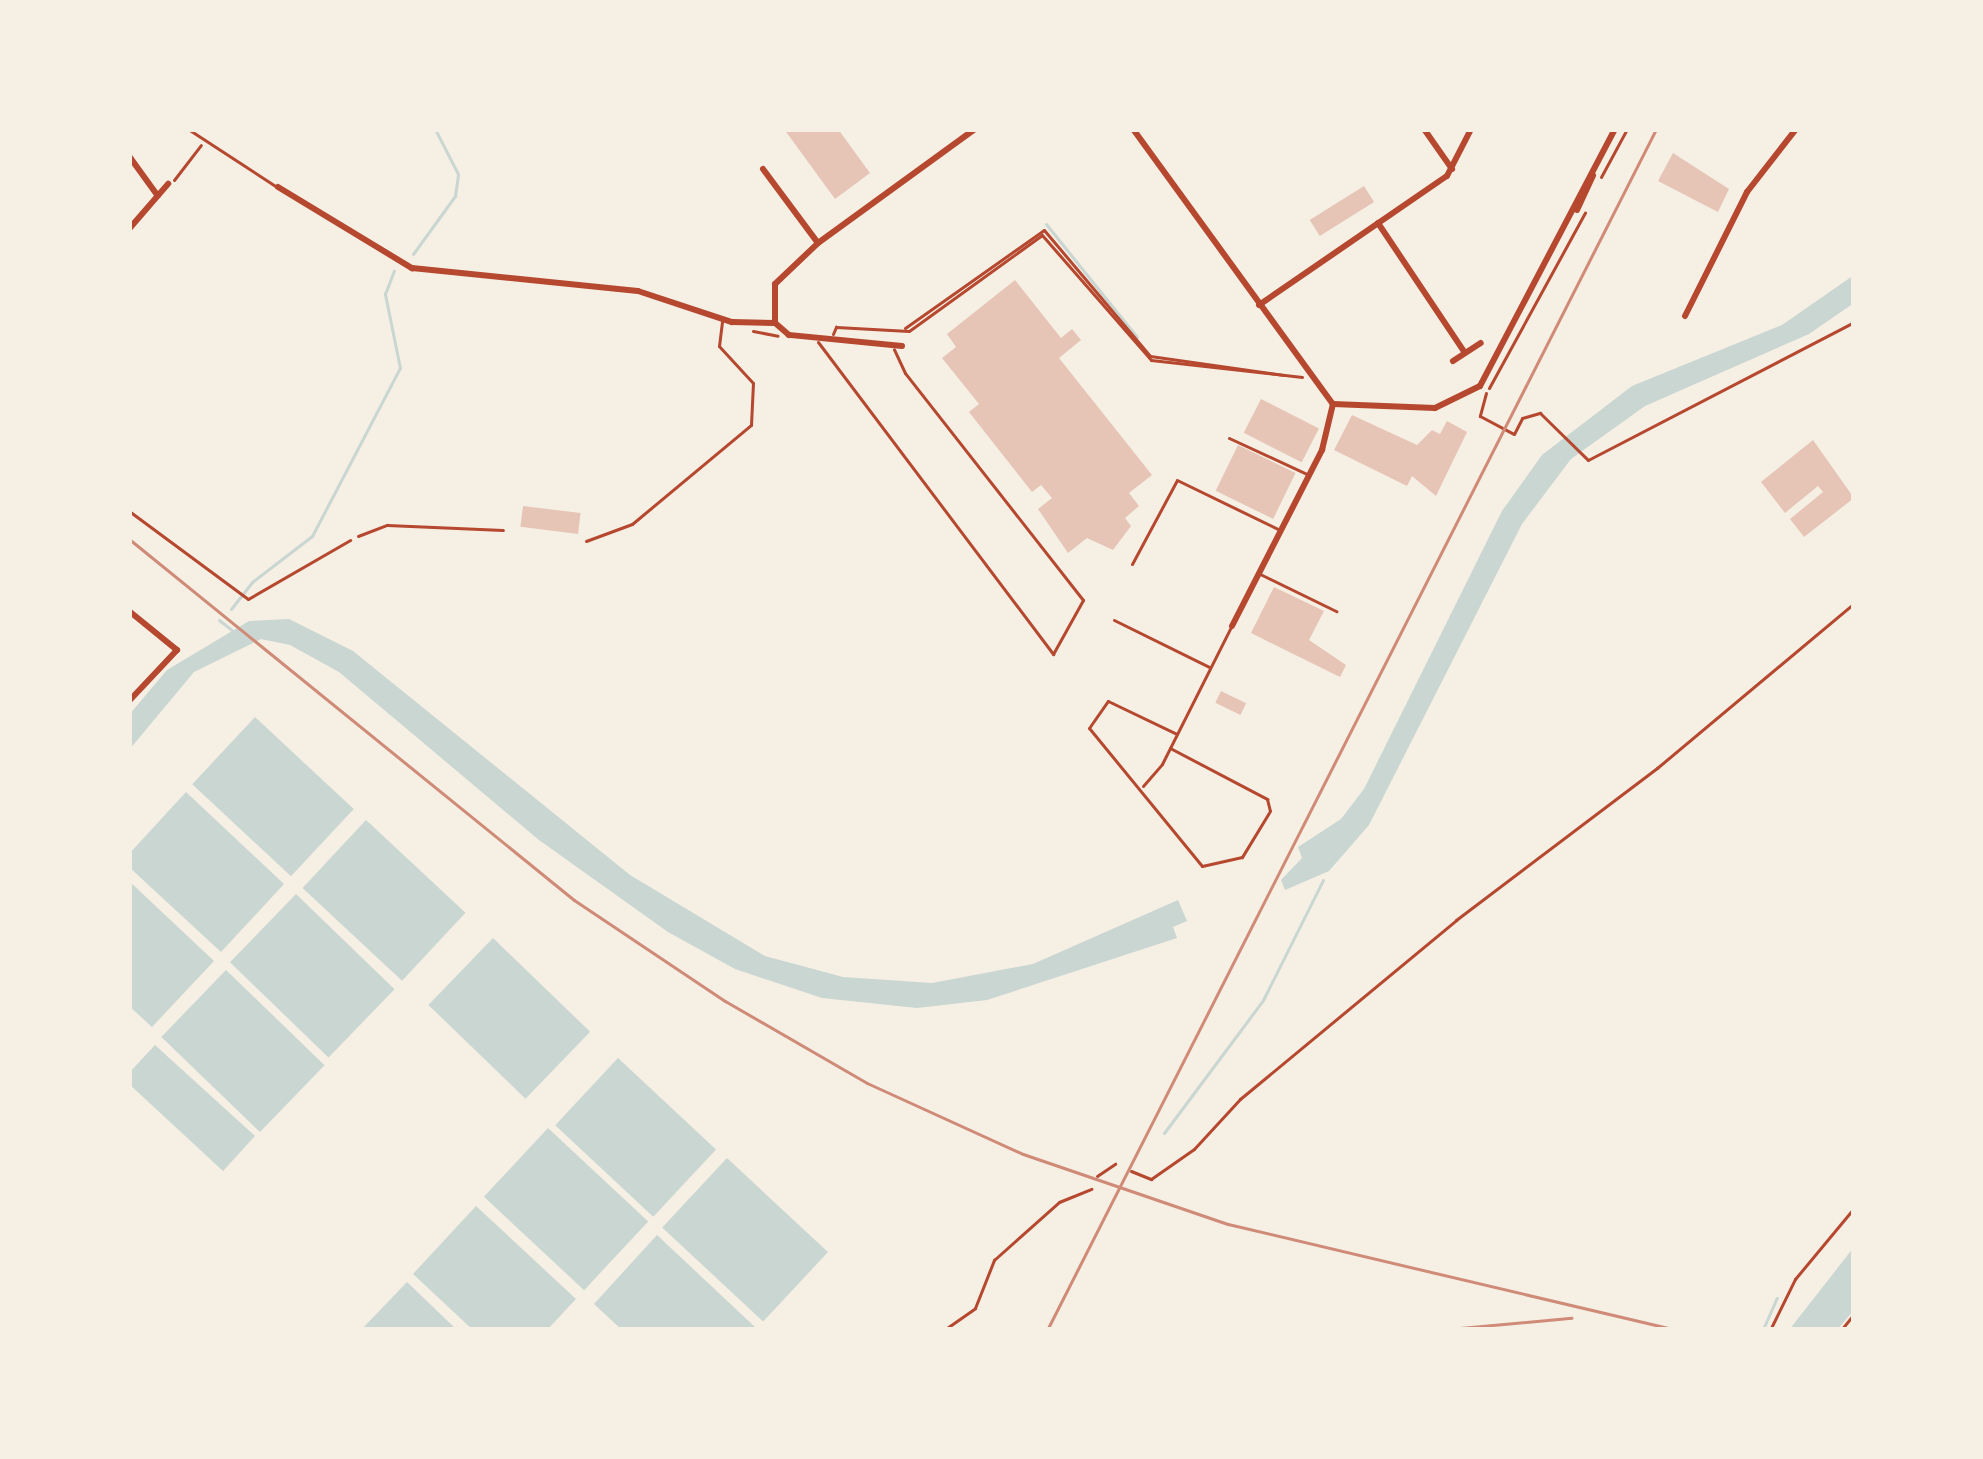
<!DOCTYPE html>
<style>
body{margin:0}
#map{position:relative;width:1983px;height:1459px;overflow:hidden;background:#f6efe4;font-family:Overpass,sans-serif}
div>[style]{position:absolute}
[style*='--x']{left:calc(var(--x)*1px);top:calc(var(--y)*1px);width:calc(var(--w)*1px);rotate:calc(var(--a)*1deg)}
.water>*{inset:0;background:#c9d6d2;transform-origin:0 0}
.stream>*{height:3px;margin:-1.5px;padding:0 1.5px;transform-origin:1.5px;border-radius:1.5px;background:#c9d6d2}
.building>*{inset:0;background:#e6c5b7;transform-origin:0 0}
.path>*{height:3px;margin:-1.5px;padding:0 1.5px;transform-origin:1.5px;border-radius:1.5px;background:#b5482f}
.service>*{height:3px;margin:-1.5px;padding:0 1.5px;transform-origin:1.5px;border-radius:1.5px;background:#b5482f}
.minor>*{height:6px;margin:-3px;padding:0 3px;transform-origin:3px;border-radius:3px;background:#b5482f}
.rail>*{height:3px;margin:-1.5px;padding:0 1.5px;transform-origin:1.5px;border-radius:1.5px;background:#cf8b77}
span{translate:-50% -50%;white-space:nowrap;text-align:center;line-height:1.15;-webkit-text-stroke:10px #f6efe4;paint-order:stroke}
.frame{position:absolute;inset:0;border:132px solid #f6efe4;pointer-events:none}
</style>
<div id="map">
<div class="water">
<i style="clip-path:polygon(1854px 275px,1854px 303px,1809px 334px,1645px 406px,1571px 459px,1522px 524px,1369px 825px,1329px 871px,1285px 890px,1281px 880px,1302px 858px,1298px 847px,1341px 819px,1364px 789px,1502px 511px,1542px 455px,1632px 386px,1782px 325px)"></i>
<i style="clip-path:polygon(289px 619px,353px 651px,630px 875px,765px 956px,843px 977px,932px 983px,1033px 964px,1178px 900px,1187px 921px,1173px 927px,1177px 938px,987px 1000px,917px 1008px,822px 998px,735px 969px,668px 932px,539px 840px,339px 672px,290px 645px,261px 639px,194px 672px,129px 750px,129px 715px,167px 670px,249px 621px)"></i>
<i style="left:255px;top:717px;width:135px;height:92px;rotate:43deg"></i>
<i style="clip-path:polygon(186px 792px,284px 884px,221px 952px,129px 867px,129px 854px)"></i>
<i style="left:366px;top:820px;width:136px;height:93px;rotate:43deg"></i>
<i style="clip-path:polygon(129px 881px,214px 961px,152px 1027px,129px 1006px)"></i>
<i style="left:296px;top:894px;width:137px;height:95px;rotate:44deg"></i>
<i style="left:493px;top:938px;width:135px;height:93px;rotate:44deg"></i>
<i style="left:226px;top:970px;width:137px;height:93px;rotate:44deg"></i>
<i style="clip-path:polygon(155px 1045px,255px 1136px,223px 1171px,129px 1084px,129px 1073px)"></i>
<i style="left:618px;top:1058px;width:134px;height:92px;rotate:43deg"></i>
<i style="left:548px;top:1128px;width:137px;height:94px;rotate:43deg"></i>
<i style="left:727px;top:1158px;width:138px;height:95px;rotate:43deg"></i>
<i style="clip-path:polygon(476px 1206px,576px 1299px,547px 1330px,473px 1330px,413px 1274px)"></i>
<i style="clip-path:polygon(657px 1235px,756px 1328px,754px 1330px,622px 1330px,594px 1304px)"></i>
<i style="clip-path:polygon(1854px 1247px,1854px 1310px,1837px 1330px,1789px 1330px)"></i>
<i style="clip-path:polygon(407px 1282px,457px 1330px,361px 1330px)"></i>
</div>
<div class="stream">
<i style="--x:1046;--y:224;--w:145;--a:51.2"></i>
<i style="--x:413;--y:254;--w:72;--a:-54.1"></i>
<i style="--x:455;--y:196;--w:22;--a:-82"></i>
<i style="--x:458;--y:174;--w:51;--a:-117.1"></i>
<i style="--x:231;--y:609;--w:34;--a:-52"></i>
<i style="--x:252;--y:582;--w:76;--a:-37.5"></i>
<i style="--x:312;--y:536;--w:190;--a:-62.4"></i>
<i style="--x:400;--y:368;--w:76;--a:-101.5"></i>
<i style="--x:385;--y:294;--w:25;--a:-69"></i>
<i style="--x:219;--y:620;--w:16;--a:38"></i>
<i style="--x:1164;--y:1133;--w:166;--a:-53.3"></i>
<i style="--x:1263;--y:1000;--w:134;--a:-63.4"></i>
<i style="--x:1763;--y:1329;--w:34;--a:-66"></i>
</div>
<div class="building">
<i style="clip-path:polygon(784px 129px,838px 129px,870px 173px,835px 199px)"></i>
<i style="clip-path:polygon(1673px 153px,1729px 189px,1718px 212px,1658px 181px)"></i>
<i style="left:1364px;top:186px;width:19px;height:64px;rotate:58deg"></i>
<i style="clip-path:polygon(1015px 280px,1061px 338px,1072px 329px,1081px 340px,1059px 358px,1152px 475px,1129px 493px,1139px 506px,1125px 518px,1131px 526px,1113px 550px,1087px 538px,1068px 553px,1038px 509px,1052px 498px,1041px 485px,1032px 492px,969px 412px,979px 404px,942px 358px,956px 347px,947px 334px)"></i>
<i style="left:1261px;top:399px;width:65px;height:38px;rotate:27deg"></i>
<i style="clip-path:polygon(1352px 415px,1417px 445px,1432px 430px,1440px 434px,1447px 421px,1467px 432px,1436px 496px,1412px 476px,1407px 486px,1334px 450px)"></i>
<i style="clip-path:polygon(1813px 440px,1854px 498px,1804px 537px,1790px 519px,1823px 492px,1818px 486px,1785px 513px,1761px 482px)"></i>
<i style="left:1238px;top:445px;width:64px;height:51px;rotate:26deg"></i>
<i style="left:523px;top:506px;width:58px;height:21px;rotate:7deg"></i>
<i style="clip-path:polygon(1274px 587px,1324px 611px,1309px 640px,1346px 665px,1340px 677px,1251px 633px)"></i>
<i style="left:1221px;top:691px;width:28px;height:13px;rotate:26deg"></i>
</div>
<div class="path">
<i style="--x:1601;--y:177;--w:55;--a:-61.6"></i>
<i style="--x:174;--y:180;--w:44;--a:-52.4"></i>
<i style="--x:905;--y:328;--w:170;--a:-35.2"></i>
<i style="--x:1044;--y:230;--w:165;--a:49.9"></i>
<i style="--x:1150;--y:356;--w:134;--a:8.1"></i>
<i style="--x:753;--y:331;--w:25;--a:11"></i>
<i style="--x:833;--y:334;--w:8;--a:-67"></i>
<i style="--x:836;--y:327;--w:73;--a:3.1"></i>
<i style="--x:909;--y:331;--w:164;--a:-35.8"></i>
<i style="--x:1042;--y:235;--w:166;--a:48.9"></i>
<i style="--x:1151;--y:360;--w:152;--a:6.4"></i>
<i style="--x:1489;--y:388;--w:200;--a:-61.3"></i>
<i style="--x:1486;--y:393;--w:24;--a:105"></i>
<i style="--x:1480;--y:416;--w:38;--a:28"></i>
<i style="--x:1514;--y:434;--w:18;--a:-63"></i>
<i style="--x:1522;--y:418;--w:19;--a:-16"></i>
<i style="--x:1540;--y:413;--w:67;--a:44.4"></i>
<i style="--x:1588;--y:460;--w:300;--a:-27.4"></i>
<i style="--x:358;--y:536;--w:31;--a:-21"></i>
<i style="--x:387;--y:525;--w:116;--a:2.5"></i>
<i style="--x:1131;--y:1171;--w:22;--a:22"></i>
<i style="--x:1151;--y:1179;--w:52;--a:-34.9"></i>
<i style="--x:1194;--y:1149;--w:68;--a:-47.4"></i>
<i style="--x:1240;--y:1099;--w:281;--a:-39.6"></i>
<i style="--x:1456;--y:920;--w:252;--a:-37.1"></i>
<i style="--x:1657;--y:768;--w:257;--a:-39.9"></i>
<i style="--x:1097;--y:1176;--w:22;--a:-34"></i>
<i style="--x:944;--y:1330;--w:38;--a:-35"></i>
<i style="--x:975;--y:1308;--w:52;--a:-68.4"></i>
<i style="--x:994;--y:1260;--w:87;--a:-41.7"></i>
<i style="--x:1059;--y:1202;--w:35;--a:-22"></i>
<i style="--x:1770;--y:1330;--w:57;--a:-63.9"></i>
<i style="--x:1795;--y:1279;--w:92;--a:-50.3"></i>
<i style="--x:1841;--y:1330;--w:21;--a:-51"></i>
</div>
<div class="service">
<i style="--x:188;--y:129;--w:106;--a:33.1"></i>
<i style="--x:818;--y:342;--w:391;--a:53"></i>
<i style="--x:1053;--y:654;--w:62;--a:-60.9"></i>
<i style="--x:1083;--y:600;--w:288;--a:-128.1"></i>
<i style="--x:905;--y:373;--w:26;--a:-115"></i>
<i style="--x:1229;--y:438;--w:86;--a:24.8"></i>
<i style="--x:129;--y:511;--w:148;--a:36.5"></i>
<i style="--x:248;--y:599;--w:118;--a:-30"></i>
<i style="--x:586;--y:541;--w:49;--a:-20.3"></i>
<i style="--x:632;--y:524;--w:155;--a:-39.8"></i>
<i style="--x:751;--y:425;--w:42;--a:-87.3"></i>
<i style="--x:753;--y:383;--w:50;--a:-132.6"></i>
<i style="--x:719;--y:346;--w:26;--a:-83"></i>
<i style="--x:1132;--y:564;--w:95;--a:-61.8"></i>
<i style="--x:1177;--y:480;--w:114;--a:25.9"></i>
<i style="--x:1260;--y:574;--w:85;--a:26"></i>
<i style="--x:1114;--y:620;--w:106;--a:26.3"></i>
<i style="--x:1170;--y:748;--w:110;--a:27.7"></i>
<i style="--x:1267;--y:799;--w:12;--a:76"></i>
<i style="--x:1270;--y:811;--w:54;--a:121.3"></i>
<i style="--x:1242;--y:857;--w:41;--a:167.3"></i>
<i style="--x:1202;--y:866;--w:178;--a:-129.3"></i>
<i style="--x:1089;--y:728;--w:33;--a:-55"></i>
<i style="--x:1108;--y:701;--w:76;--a:25.6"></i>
<i style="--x:1143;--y:786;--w:29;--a:-49"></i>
<i style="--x:1162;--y:764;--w:153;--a:-63.3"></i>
</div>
<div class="minor">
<i style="--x:1133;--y:129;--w:339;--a:54"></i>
<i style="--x:1424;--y:129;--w:49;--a:55"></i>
<i style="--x:129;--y:156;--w:49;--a:54.1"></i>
<i style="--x:763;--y:169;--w:92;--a:53.4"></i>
<i style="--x:278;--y:187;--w:157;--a:31.2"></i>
<i style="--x:412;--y:268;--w:227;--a:5.8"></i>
<i style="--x:638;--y:291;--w:99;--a:18.3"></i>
<i style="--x:732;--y:322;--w:43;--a:1.3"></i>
<i style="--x:1577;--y:210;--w:38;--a:-65"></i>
<i style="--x:1378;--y:223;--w:156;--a:56.2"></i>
<i style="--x:129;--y:229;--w:60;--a:-49.1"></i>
<i style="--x:1259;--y:305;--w:228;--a:-34.5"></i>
<i style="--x:1447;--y:176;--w:53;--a:-62.9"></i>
<i style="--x:1685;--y:316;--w:139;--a:-63.4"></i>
<i style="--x:1747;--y:192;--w:80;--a:-52.1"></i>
<i style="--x:902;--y:346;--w:114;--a:-174.4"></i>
<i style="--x:789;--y:335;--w:18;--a:-139"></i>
<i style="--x:775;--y:323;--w:39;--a:-90"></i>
<i style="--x:775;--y:284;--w:59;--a:-43.6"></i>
<i style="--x:818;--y:243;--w:194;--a:-36"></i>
<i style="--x:1453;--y:361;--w:33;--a:-33"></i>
<i style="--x:1333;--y:404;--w:102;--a:2.2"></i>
<i style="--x:1435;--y:408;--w:50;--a:-26.1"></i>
<i style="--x:1480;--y:386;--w:290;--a:-62.3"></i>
<i style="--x:129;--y:611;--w:62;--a:39.1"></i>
<i style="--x:177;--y:650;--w:70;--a:133.3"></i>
<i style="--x:1232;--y:626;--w:198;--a:-62.9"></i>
<i style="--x:1322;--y:450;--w:47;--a:-76.6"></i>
</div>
<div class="rail">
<i style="--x:129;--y:539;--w:573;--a:39.05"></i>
<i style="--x:574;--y:900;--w:182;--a:33.8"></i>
<i style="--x:725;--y:1001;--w:164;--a:30"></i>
<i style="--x:867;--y:1083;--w:171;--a:24.5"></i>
<i style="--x:1023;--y:1154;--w:217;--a:18.9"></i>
<i style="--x:1228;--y:1224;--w:460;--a:13.3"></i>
<i style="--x:1047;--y:1330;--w:1347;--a:-63.11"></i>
<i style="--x:1438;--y:1330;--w:134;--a:-5.2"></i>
</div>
<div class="frame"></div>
</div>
